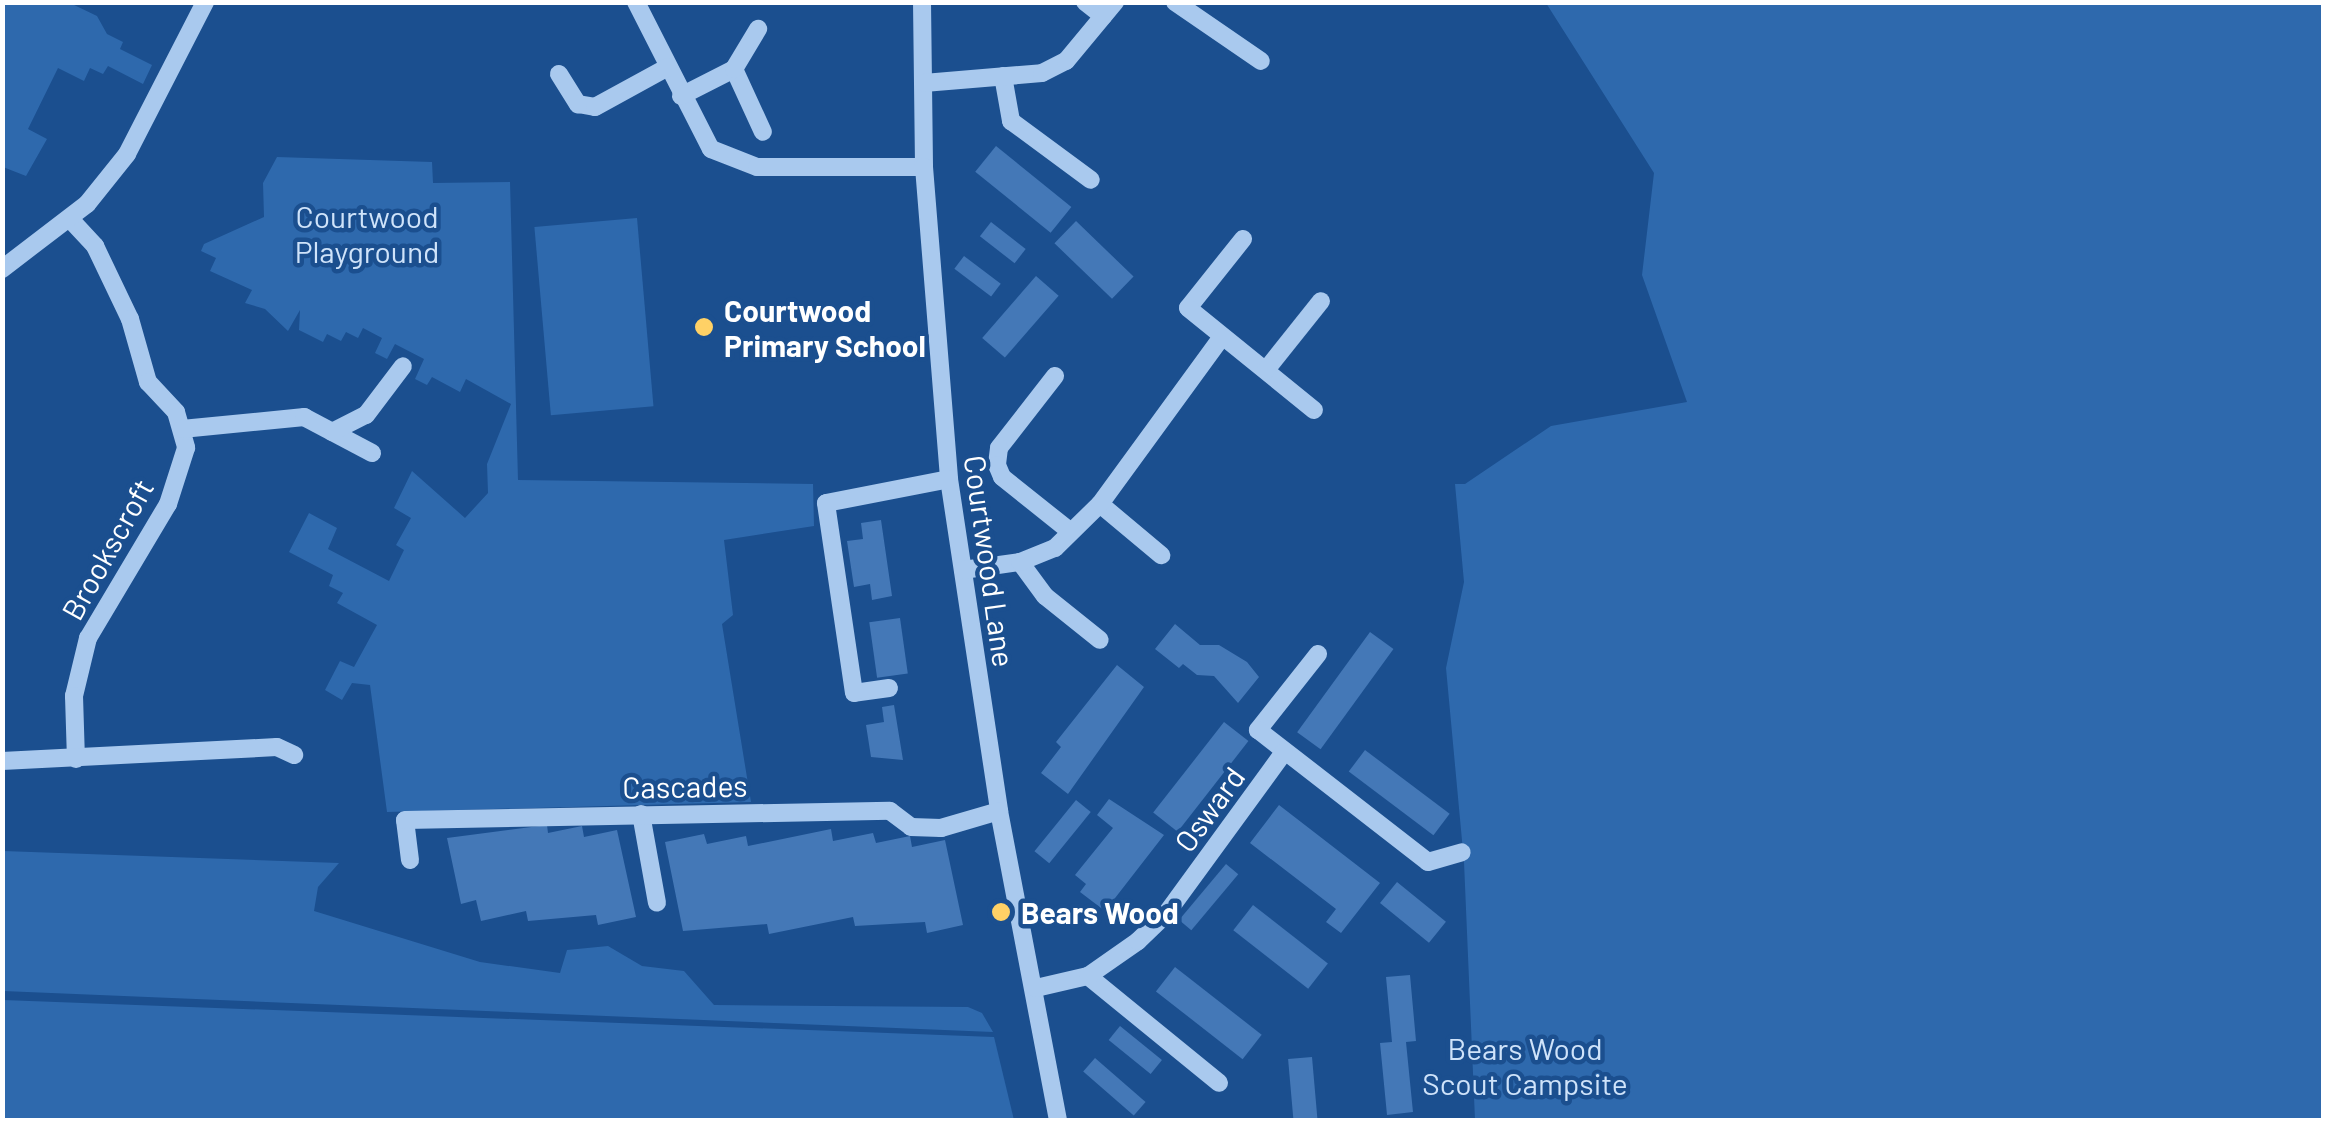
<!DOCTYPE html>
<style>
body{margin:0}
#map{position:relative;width:2326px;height:1123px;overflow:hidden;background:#1b4f8f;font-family:Barlow,sans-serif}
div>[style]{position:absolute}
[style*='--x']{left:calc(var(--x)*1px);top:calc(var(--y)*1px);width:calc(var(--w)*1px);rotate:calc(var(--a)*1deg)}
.green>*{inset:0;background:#2e69ad;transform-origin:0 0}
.building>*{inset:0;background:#4478b7;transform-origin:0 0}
.minor>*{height:18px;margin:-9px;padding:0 9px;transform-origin:9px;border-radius:9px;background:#a9c9ee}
.dots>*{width:28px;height:28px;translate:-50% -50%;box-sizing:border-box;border:5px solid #1b4f8f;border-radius:50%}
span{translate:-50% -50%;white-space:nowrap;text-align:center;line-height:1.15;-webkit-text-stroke:9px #1b4f8f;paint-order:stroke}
.park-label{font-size:30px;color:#cfe3fa}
.poi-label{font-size:30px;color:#fff;font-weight:700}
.left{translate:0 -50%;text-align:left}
.street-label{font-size:30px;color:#fff}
.frame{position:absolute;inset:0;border:5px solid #fff;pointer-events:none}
</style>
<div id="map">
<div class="green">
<i style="clip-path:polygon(3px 2px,70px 3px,97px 16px,107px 34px,123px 42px,120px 49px,152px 65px,143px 84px,108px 66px,103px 74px,90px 68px,84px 81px,58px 68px,28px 129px,47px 139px,26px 176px,3px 167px)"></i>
<i style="clip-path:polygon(1546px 3px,2323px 3px,2323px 1120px,1475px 1120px,1464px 862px,1446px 668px,1464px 582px,1455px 484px,1465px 484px,1551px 426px,1687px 402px,1642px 275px,1654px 173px)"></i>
<i style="clip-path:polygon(277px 157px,432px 162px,433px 183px,510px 182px,518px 480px,813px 484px,814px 526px,724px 540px,733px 615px,722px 624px,751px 802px,387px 812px,370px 685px,352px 683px,342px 700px,325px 690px,340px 661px,354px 667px,377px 625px,337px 603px,343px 593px,329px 586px,333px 575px,289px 552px,309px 513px,337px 528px,328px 549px,389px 581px,404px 550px,396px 545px,411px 518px,394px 508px,412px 471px,465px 518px,488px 493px,487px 464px,511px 404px,466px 379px,460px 392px,432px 377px,427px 385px,415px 379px,424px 359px,395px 344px,387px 359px,375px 353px,382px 338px,363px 328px,358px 338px,346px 332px,341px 341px,327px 334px,323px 342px,299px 330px,300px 310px,288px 331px,265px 309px,245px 303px,252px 290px,210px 271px,216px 258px,201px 251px,204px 244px,264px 217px,263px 183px)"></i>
<i style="left:637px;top:218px;width:189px;height:103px;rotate:85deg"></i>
<i style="clip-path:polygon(3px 851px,339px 863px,318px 887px,314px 911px,480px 962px,560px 973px,567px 950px,608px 946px,642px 966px,684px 971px,714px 1005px,968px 1007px,982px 1013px,993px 1032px,3px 991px)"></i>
<i style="clip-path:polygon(3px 1000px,994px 1037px,1014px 1120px,3px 1120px)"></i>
</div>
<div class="building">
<i style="left:996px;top:146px;width:97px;height:33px;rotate:39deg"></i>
<i style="left:1076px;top:221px;width:80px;height:31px;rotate:44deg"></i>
<i style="left:991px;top:222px;width:44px;height:18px;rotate:38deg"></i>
<i style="left:964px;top:256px;width:46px;height:16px;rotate:37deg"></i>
<i style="left:1036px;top:276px;width:30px;height:82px;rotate:41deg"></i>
<i style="clip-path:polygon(881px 520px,892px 596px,872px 600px,870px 584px,854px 587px,847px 541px,863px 539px,861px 523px)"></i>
<i style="left:900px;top:618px;width:56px;height:31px;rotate:82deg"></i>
<i style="clip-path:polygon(1175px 624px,1200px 645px,1219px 645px,1247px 662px,1259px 677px,1238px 703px,1214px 676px,1197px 675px,1183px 664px,1179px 668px,1155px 649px)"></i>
<i style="left:1370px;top:632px;width:29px;height:124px;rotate:36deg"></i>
<i style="clip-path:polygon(1117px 665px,1144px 687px,1068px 794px,1041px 773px,1061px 747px,1056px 742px)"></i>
<i style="clip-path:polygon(894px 705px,903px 760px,871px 757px,866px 725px,884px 722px,882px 707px)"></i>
<i style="left:1224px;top:722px;width:31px;height:115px;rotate:38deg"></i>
<i style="left:1365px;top:750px;width:106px;height:27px;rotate:37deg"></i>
<i style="clip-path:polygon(1109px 799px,1164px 835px,1105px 911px,1080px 892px,1086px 884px,1075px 875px,1113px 828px,1097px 815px)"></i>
<i style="left:1076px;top:800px;width:19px;height:66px;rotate:39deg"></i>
<i style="clip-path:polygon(1279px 805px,1380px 883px,1341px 933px,1326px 922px,1336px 909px,1250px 843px)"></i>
<i style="clip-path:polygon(547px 825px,548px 833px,582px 826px,584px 837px,617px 830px,636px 917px,598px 925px,596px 915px,528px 921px,526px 911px,481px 921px,476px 900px,461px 904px,447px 838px)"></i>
<i style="clip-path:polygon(831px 829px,833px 841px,873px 833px,876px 843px,910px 836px,912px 847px,945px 840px,963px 925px,927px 933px,925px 922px,855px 926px,853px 917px,769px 934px,767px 924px,683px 931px,665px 842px,704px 834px,707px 844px,746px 836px,748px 846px)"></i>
<i style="left:1226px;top:864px;width:16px;height:73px;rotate:40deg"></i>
<i style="left:1397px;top:882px;width:63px;height:27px;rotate:39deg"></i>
<i style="left:1253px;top:905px;width:95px;height:32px;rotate:38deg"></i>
<i style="left:1175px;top:967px;width:110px;height:31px;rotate:38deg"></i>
<i style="clip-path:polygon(1410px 975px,1416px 1041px,1406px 1042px,1413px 1112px,1387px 1115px,1380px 1043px,1392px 1042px,1386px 977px)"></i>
<i style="left:1120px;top:1026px;width:54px;height:18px;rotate:39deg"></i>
<i style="left:1312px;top:1057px;width:63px;height:24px;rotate:85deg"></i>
<i style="left:1095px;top:1058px;width:67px;height:18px;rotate:41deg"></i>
</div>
<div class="minor">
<i style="--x:636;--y:2;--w:165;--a:63"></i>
<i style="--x:711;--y:149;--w:49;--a:21.4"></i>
<i style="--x:757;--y:167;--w:167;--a:0"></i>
<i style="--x:922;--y:2;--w:165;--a:89.3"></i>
<i style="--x:924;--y:167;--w:313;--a:85.4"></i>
<i style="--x:949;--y:479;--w:336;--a:81.4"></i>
<i style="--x:999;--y:811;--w:315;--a:79.2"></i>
<i style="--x:1085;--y:2;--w:23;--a:38"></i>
<i style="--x:1175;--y:2;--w:104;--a:34.5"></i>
<i style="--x:734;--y:69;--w:69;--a:65.3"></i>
<i style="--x:559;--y:74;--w:36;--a:58"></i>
<i style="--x:578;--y:104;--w:17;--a:10"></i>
<i style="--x:595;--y:107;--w:83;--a:-28.7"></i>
<i style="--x:1003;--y:76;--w:46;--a:79.9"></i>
<i style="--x:1011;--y:121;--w:99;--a:36.4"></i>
<i style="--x:924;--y:83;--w:118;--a:-4.8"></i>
<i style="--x:1042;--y:73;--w:27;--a:-27"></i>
<i style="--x:1066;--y:61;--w:77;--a:-50.3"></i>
<i style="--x:681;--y:96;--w:59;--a:-27"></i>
<i style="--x:734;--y:69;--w:47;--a:-59"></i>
<i style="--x:70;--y:219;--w:37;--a:47"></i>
<i style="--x:95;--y:246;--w:81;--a:64.4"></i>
<i style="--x:130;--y:319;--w:66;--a:74.1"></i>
<i style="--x:148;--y:382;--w:41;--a:47"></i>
<i style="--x:176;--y:412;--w:37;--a:74"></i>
<i style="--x:186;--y:448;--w:59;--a:107.8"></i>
<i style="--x:168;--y:504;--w:156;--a:120.8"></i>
<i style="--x:88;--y:638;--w:60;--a:103.6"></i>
<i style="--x:74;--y:696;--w:63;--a:88.2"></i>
<i style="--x:1243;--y:239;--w:88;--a:128.6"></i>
<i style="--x:1188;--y:308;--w:162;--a:39"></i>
<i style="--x:2;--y:269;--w:107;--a:-37.4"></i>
<i style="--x:87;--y:204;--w:64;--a:-51.3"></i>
<i style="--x:127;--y:154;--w:171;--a:-62.8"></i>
<i style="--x:1266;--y:370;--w:88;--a:-51.4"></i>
<i style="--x:1055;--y:376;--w:91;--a:127.9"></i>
<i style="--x:999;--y:448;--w:17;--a:97"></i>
<i style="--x:997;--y:465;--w:13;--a:67"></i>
<i style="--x:1002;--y:477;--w:88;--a:38.6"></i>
<i style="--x:182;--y:429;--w:123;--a:-5.6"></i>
<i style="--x:304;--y:417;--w:77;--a:27.9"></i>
<i style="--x:332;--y:432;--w:38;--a:-27"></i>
<i style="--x:366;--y:415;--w:61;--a:-52.9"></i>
<i style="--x:1100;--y:504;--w:80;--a:39.9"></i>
<i style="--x:1020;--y:562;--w:42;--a:53.7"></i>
<i style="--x:1045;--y:596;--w:70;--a:38.7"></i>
<i style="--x:963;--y:570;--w:58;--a:-8"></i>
<i style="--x:1020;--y:562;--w:38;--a:-22"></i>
<i style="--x:1055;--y:548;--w:63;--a:-44.4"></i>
<i style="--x:1100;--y:504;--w:207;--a:-53.9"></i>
<i style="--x:1318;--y:654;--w:97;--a:128.3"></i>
<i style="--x:1258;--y:730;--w:215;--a:37.8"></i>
<i style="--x:1428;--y:862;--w:35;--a:-16"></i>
<i style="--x:889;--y:688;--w:35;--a:172"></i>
<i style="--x:854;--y:693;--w:192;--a:-98.4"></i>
<i style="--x:826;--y:503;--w:125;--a:-11"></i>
<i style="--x:2;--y:761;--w:275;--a:-2.9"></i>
<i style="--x:277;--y:747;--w:19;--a:25"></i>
<i style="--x:641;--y:814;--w:90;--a:79.8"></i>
<i style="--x:410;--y:860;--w:40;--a:-97.1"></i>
<i style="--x:405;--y:820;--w:485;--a:-1.1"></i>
<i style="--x:890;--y:811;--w:26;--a:37"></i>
<i style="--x:911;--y:827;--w:30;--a:2"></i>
<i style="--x:941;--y:828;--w:60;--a:-16.3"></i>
<i style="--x:1088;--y:976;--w:169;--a:39.2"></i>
<i style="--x:1036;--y:988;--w:53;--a:-13"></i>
<i style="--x:1088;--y:976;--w:61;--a:-35"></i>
<i style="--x:1138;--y:941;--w:39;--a:-44"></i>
<i style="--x:1166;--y:914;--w:200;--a:-53.9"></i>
</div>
<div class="dots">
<i style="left:704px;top:327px;background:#ffd166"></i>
<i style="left:1001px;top:912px;background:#ffd166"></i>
</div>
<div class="park-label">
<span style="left:367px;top:233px">Courtwood<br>Playground</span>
<span style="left:1525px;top:1065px">Bears Wood<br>Scout Campsite</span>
</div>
<div class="poi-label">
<span class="left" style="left:724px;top:327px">Courtwood<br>Primary School</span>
<span class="left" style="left:1021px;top:912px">Bears Wood</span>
</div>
<div class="street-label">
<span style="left:107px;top:549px;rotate:-61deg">Brookscroft</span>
<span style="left:990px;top:561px;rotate:82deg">Courtwood Lane</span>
<span style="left:685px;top:786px;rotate:-1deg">Cascades</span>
<span style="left:1209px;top:809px;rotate:-54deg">Osward</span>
</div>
<div class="frame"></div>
</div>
